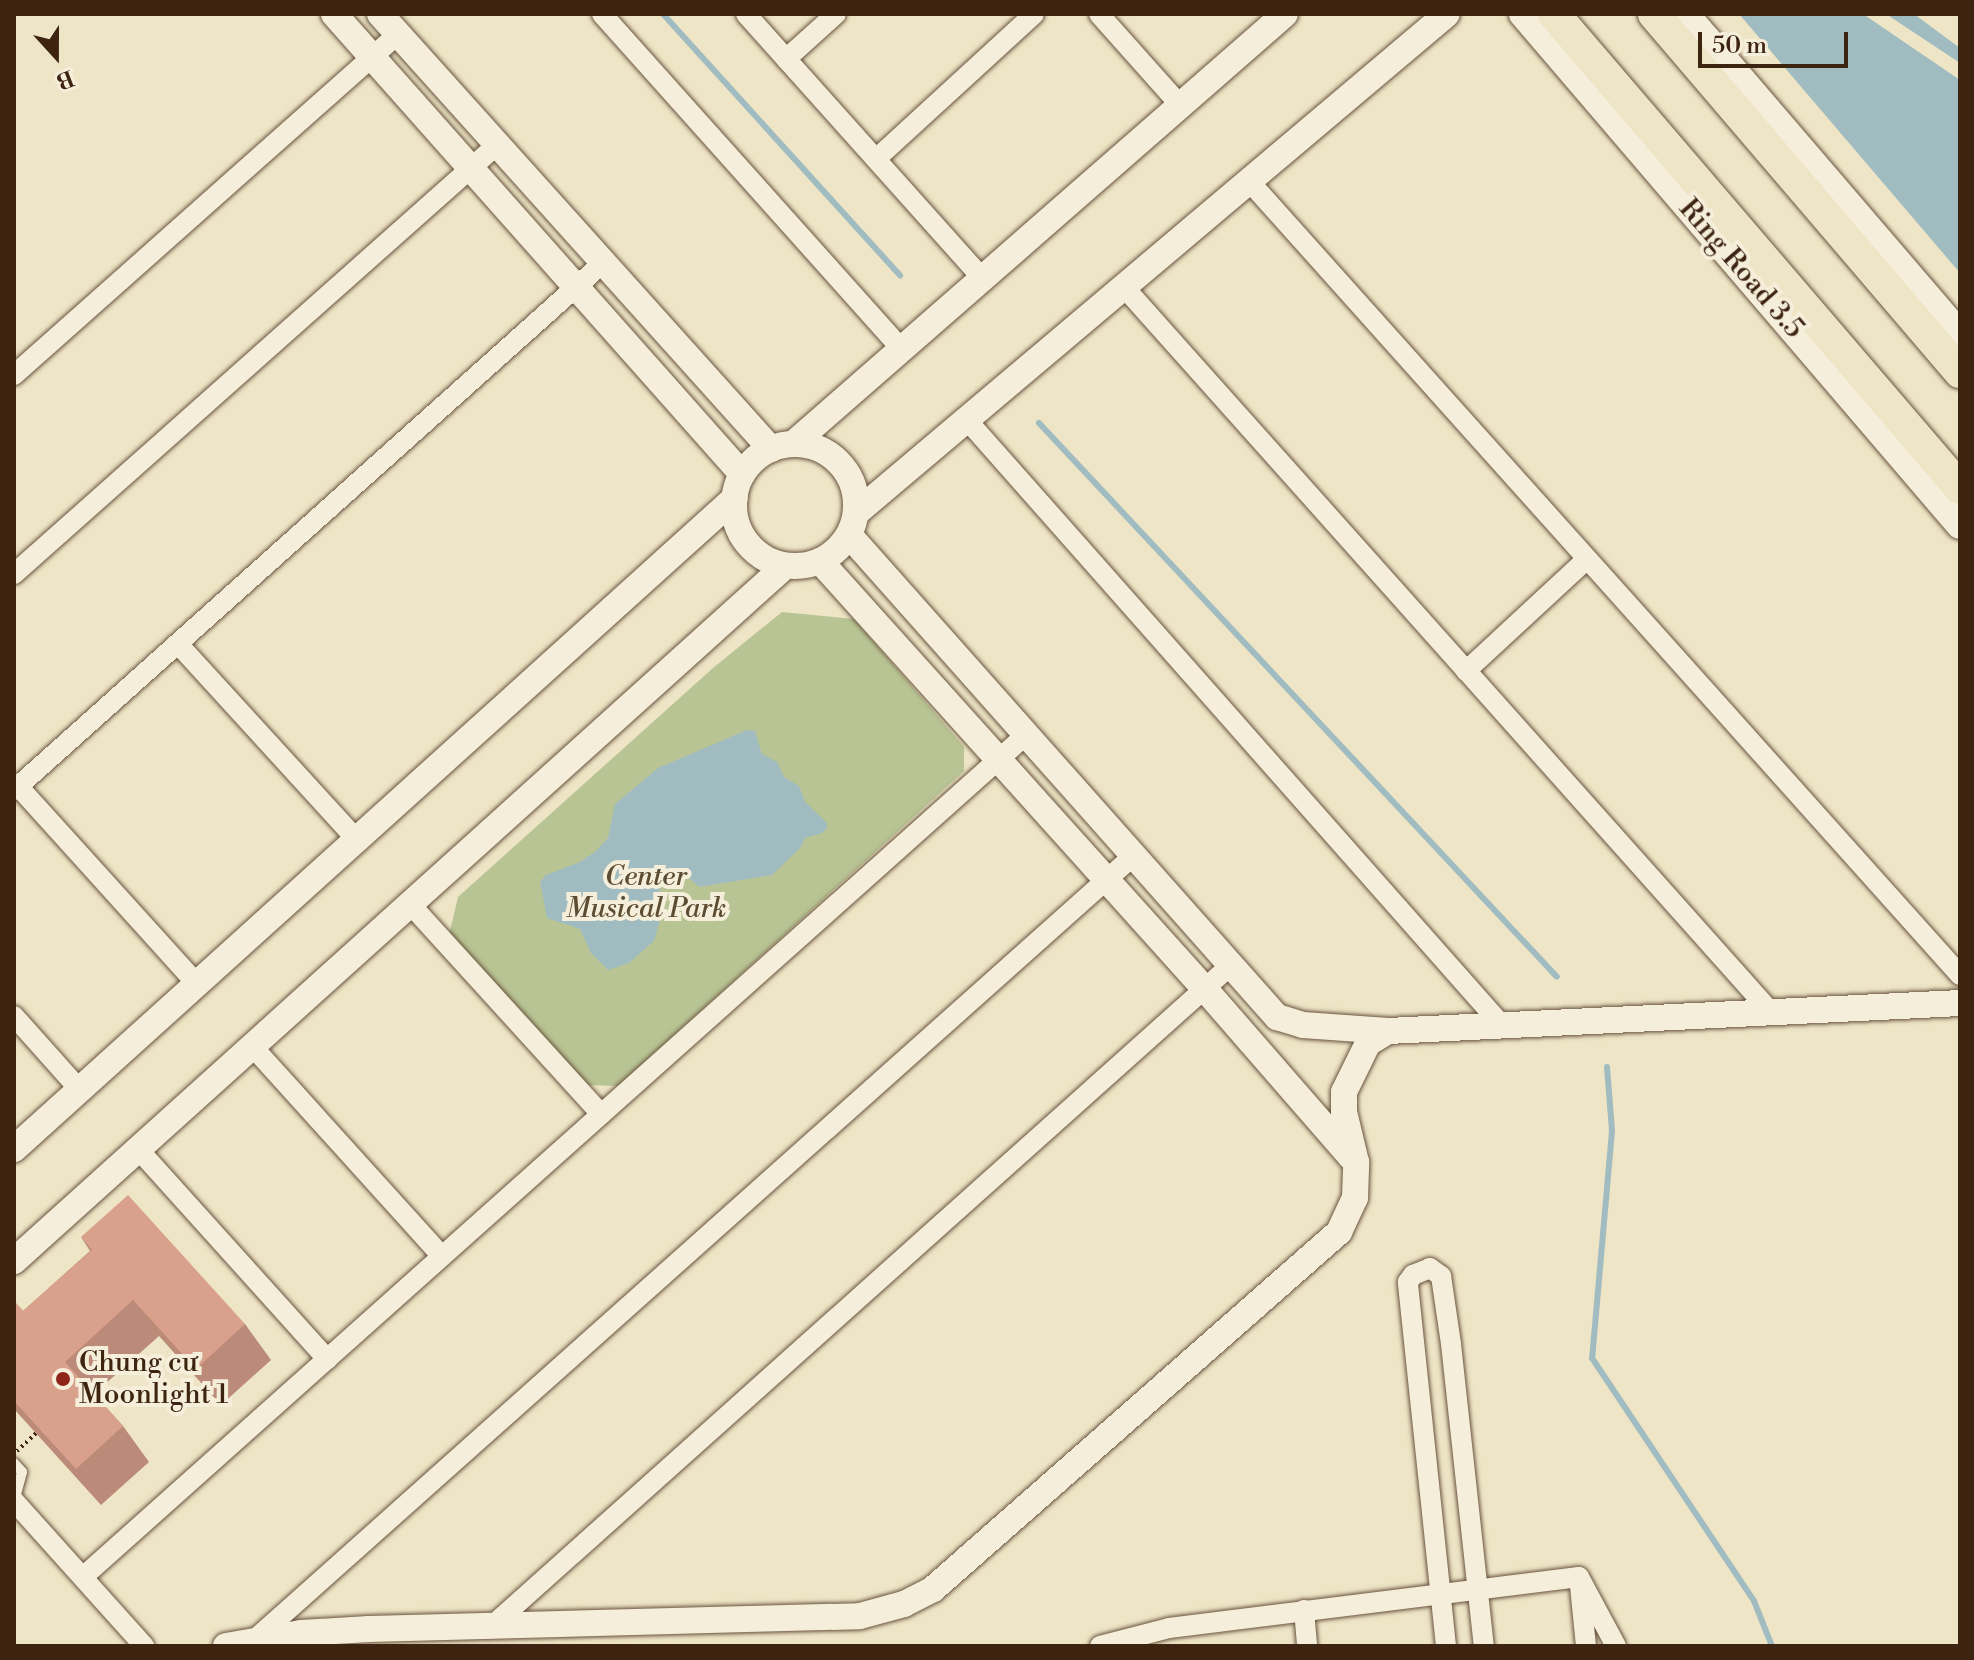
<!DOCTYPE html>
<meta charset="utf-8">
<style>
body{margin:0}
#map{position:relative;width:1974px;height:1660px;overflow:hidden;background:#eee5c6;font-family:"Libre Bodoni",serif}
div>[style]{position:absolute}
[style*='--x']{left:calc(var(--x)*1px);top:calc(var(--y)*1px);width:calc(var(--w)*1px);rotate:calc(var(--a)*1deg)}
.green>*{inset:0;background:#b9c494}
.water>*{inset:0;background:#a1bcc1}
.stream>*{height:6px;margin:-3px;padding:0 3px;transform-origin:3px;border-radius:3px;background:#a1bcc1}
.path>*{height:4px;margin-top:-2px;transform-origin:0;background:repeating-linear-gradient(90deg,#3d2411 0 2px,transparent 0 6px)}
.roads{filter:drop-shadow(0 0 2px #69543e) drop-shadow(0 0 2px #69543e)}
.service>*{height:10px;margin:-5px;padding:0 5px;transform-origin:5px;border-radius:5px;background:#f4eeda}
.minor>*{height:20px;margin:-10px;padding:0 10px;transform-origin:10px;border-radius:10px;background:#f4eeda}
.tertiary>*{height:26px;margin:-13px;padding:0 13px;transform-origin:13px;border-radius:13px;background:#f4eeda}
.tertiary>.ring{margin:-13px;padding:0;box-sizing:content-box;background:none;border:26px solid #f4eeda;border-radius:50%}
.secondary>*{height:28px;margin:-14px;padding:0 14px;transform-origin:14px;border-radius:14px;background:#f4eeda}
.primary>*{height:32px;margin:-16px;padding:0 16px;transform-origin:16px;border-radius:16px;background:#eee5c6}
.wall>*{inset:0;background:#bb8a78}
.building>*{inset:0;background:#d9a18c}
.dots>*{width:22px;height:22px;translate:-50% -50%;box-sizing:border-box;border:4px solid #f4eeda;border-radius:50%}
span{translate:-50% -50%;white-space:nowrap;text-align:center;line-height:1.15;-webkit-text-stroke:8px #f4eeda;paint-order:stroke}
.street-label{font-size:28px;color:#3d2411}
.park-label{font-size:28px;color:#5c4c32;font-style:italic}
.poi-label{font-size:28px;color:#3d2411}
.left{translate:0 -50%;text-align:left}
.frame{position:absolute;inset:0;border:16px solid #3d2411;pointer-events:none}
.north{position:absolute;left:16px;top:16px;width:80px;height:80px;-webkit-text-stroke:6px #f4eeda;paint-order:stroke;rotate:159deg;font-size:22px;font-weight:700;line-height:32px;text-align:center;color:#3d2411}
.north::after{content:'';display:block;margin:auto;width:28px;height:36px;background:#3d2411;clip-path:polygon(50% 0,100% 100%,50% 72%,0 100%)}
.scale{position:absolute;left:1698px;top:32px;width:150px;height:36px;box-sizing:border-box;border:4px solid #3d2411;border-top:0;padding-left:10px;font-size:24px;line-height:28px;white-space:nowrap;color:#3d2411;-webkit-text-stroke:6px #f4eeda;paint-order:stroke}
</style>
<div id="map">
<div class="green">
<i style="clip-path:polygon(782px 612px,854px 619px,964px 747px,964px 771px,618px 1086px,584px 1085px,449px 935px,458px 897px,713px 668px)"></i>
</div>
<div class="water">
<i style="clip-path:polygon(1739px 14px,1863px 14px,1960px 80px,1960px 273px)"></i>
<i style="clip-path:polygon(1886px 14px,1914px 14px,1960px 48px,1960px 63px)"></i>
<i style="clip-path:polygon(747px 730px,755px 731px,762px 754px,777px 762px,784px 777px,799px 786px,805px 802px,826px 822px,827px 828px,822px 833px,805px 838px,801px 847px,772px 875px,699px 887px,688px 877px,661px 887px,657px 897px,662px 913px,654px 941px,629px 963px,608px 970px,591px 953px,580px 929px,547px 918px,540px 882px,546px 875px,580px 862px,596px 851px,608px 838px,615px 804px,658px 768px)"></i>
</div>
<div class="stream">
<i style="--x:663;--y:14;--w:353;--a:47.8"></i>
<i style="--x:1039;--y:423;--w:758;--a:46.92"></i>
<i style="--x:1607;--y:1067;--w:64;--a:85.5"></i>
<i style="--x:1612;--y:1131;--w:228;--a:95"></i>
<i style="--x:1592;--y:1358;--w:292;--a:56.3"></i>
<i style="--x:1754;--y:1601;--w:48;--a:68.2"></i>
</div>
<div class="path">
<i style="--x:17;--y:1451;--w:26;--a:-43"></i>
</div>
<div class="roads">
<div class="service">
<i style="--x:14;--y:1463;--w:12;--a:48"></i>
<i style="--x:22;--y:1472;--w:30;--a:105"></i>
</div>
<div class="minor">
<i style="--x:602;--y:14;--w:448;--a:48.2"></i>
<i style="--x:746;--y:14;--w:354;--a:48.2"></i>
<i style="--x:1099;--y:14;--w:125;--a:48.3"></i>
<i style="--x:786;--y:59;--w:67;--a:-42"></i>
<i style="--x:876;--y:159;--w:214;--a:-42.5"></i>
<i style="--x:1249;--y:181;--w:1066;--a:48.16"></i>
<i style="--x:1124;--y:287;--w:970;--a:48.26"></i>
<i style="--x:14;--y:375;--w:514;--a:-41.61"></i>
<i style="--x:967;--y:420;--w:805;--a:48.53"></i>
<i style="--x:14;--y:574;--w:647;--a:-41.62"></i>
<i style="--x:178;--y:644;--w:265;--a:47.6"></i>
<i style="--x:1466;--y:671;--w:165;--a:-42.8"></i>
<i style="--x:18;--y:786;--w:267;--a:47.9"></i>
<i style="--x:14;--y:790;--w:792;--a:-41.83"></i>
<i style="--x:410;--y:904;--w:284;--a:47.7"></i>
<i style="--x:14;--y:1016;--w:99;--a:48.3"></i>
<i style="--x:252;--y:1046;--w:283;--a:47.9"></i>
<i style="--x:138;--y:1149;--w:283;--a:48"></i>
<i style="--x:14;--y:1501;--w:195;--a:48.1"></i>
<i style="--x:84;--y:1576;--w:1263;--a:-41.76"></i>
<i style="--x:1580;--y:1586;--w:60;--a:84.3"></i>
<i style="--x:1304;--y:1610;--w:36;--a:85"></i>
<i style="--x:492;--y:1626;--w:990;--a:-41.81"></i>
<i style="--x:253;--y:1641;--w:1179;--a:-41.73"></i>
<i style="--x:1100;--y:1646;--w:71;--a:-14.6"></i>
<i style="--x:1169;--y:1628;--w:413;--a:-7.1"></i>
<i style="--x:1579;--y:1577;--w:78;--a:61.8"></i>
<i style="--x:1446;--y:1646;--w:366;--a:-96"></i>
<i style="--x:1408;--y:1282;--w:9;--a:-54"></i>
<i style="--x:1413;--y:1275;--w:18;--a:-22"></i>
<i style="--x:1430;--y:1268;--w:14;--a:36"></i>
<i style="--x:1441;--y:1276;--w:69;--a:81.6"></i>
<i style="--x:1451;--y:1344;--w:304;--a:83.8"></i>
</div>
<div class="tertiary">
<i style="--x:334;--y:14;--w:615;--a:48.43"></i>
<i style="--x:380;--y:14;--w:585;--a:48.05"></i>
<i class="ring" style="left:734px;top:444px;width:96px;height:96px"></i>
<i style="--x:793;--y:444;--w:653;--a:-41.15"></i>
<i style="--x:856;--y:513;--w:773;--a:-40.18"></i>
<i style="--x:849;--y:535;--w:645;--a:48.4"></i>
<i style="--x:1277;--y:1017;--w:27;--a:17"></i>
<i style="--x:1303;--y:1025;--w:85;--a:4"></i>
<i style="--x:820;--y:561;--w:574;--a:48.04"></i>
<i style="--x:1204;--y:988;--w:225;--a:49"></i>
<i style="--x:14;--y:1149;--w:971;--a:-42.08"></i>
<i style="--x:14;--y:1261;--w:1038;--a:-42.03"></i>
<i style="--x:226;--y:1646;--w:76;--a:-9.8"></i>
<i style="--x:301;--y:1633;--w:68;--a:-3.4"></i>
<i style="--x:369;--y:1629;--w:491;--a:-1.5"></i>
<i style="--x:860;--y:1616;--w:46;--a:-15.3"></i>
<i style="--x:904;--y:1604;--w:33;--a:-27"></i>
<i style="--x:933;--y:1589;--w:541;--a:-41.33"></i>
<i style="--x:1339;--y:1232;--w:38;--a:-65"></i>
<i style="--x:1355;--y:1198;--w:36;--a:-88"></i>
<i style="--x:1356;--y:1162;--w:51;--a:-103.5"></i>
<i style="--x:1344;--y:1112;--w:20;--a:-90"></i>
<i style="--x:1344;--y:1092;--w:55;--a:-63.9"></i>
<i style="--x:1368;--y:1043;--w:23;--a:-31"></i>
<i style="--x:1388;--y:1031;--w:573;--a:-2.8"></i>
</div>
<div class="secondary">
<i style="--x:1523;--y:14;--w:672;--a:49.46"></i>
<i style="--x:1685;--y:14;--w:423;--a:49.4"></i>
</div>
<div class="primary">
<i style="--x:1554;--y:14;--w:624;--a:49.42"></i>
<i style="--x:1654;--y:14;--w:471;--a:49.5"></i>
</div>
</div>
<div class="wall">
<i style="clip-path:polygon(81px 1237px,245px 1324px,271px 1360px,221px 1405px,159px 1336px,94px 1394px,123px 1426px,149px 1462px,101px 1505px,14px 1409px,14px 1301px,23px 1311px,90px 1251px)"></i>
</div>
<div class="building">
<i style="clip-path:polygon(128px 1195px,245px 1324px,196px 1369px,133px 1300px,65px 1362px,123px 1426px,76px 1469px,14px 1401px,14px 1301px,23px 1311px,92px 1250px,81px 1237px)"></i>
</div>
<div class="dots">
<i style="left:63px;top:1379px;background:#8f2418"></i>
</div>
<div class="street-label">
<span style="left:1741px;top:269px;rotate:49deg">Ring Road 3.5</span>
</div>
<div class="park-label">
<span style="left:646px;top:893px">Center<br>Musical Park</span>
</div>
<div class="poi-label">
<span class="left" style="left:79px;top:1379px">Chung cư<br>Moonlight 1</span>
</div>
<div class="frame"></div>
<div class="north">B</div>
<div class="scale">50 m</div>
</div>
